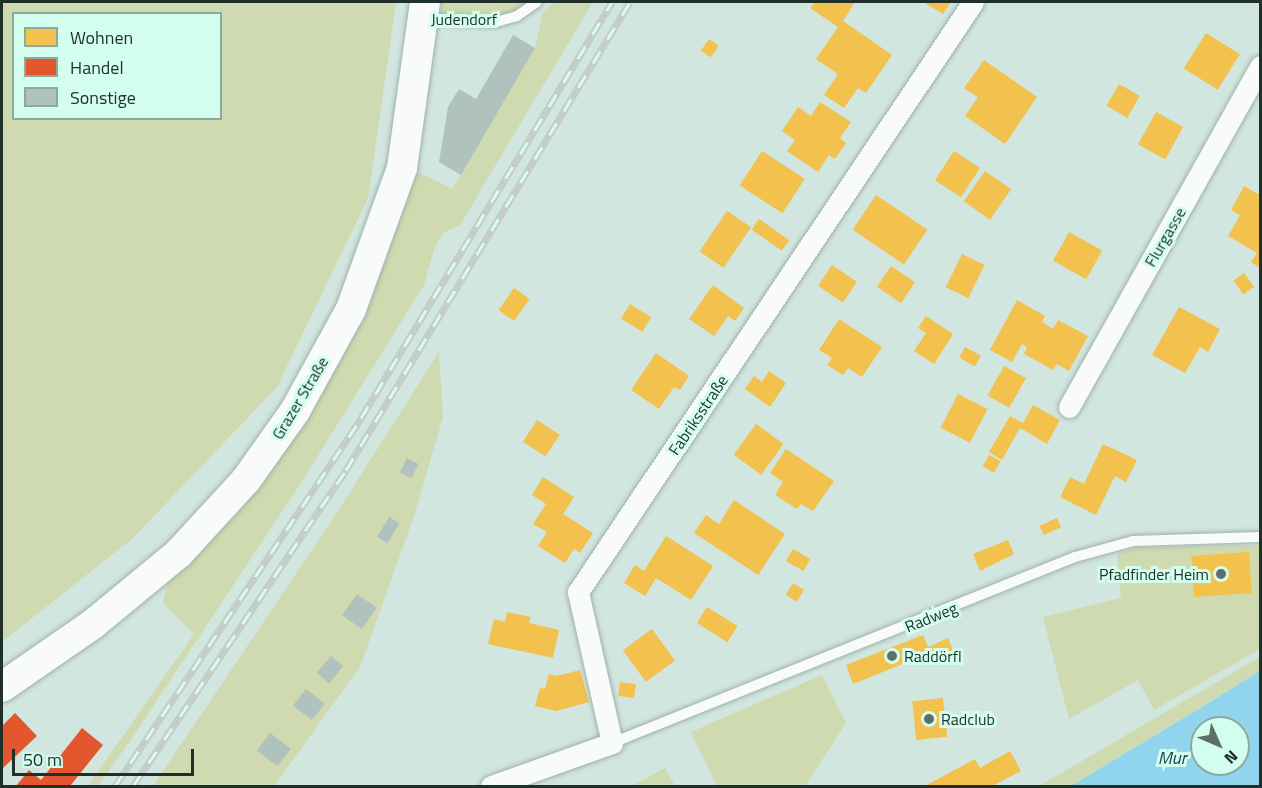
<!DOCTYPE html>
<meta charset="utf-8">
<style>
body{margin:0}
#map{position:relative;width:1262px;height:788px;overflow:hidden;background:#d0e6de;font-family:"Titillium Web",sans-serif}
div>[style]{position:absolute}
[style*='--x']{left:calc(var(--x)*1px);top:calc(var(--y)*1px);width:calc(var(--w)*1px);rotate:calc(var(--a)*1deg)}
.green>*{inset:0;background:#cfdab0}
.water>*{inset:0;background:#91d4ee}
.homes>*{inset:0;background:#f2c14e;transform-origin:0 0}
.shops>*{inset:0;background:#e4572e}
.building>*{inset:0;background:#afc2be;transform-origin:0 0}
.roads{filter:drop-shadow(0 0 2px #a0b1aa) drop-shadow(0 0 2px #a0b1aa)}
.lane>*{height:10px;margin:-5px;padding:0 5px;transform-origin:5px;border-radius:5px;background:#f8fbfa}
.street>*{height:21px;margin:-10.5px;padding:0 10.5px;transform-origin:10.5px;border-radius:10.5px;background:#f8fbfa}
.secondary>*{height:30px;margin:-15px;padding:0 15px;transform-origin:15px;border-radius:15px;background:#f8fbfa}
.rail>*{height:7px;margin-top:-3.5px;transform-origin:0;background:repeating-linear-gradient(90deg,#d3feed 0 14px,#c4cbc8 0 28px);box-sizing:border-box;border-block:2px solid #c4cbc8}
.dots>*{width:16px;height:16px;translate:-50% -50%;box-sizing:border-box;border:3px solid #d3feed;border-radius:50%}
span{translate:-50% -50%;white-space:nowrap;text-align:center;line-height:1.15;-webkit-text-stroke:6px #d3feed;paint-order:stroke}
.street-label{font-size:16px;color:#1f2f29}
.poi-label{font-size:16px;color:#1f2f29}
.right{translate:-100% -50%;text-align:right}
.left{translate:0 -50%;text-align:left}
.water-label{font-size:18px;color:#1e4556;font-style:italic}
.frame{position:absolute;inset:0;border:3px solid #1f2f29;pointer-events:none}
.legend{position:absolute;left:12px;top:12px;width:210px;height:108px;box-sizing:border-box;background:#d3feed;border:2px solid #8bab9f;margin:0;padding:8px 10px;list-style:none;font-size:18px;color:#1f2f29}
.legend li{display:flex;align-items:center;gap:12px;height:30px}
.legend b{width:30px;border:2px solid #8bab9f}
.north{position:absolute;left:1190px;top:716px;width:60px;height:60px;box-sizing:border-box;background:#d3feed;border:2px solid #8bab9f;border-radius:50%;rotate:135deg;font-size:16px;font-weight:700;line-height:24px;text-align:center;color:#1f2f29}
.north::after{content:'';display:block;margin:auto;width:21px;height:27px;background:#5d6f68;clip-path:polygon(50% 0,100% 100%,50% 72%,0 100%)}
.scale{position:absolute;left:12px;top:749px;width:182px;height:27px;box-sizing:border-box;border:3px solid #1f2f29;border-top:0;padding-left:8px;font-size:18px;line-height:21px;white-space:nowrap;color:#1f2f29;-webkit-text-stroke:4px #d3feed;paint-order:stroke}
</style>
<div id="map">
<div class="green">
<i style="clip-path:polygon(evenodd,2px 2px,396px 3px,368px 198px,277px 387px,133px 538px,2px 642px,2px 2px,14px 14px,220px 14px,220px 118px,14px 118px,14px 14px)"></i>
<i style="clip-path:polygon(442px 2px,537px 2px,496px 22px,441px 19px)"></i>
<i style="clip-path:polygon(554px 2px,593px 2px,460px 225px,443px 233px,434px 249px,424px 285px,301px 483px,130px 741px,98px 786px,88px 786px,194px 634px,163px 603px,168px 581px,221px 526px,416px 171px,452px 189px,535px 48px,543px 12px)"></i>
<i style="clip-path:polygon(439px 352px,443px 417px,415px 513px,360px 667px,274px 786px,153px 786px,336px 514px)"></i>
<i style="clip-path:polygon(1260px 546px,1260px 649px,1154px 710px,1138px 680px,1069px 719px,1043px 617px,1121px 598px,1117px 553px,1138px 547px)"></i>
<i style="clip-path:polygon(1260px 657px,1260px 671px,1071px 786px,1039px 786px)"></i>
<i style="clip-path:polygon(822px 675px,846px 723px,805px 786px,717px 786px,691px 732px)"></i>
<i style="clip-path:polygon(665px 768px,675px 786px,632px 786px)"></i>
</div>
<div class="water">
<i style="clip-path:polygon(evenodd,1260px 671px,1260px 786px,1071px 786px,1210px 702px,1260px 671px,1202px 728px,1238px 728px,1238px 764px,1202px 764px,1202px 728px)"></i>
</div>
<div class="homes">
<i style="clip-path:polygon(815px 2px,855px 2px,843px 21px,892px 55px,866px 93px,858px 88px,844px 108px,824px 95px,838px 74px,816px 59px,838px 27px,810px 8px)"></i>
<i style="clip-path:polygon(923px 2px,951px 2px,943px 14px)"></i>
<i style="left:1206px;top:33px;width:40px;height:42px;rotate:32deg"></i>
<i style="left:709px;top:39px;width:12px;height:14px;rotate:35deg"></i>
<i style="clip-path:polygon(984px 60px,1037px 97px,1005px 144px,965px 116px,978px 97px,964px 88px)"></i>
<i style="left:1119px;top:84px;width:24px;height:25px;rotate:30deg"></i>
<i style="clip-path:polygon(820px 102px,851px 122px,840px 138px,846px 143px,835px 159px,829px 155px,818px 172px,787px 151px,795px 140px,782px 131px,798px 107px,811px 116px)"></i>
<i style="left:1156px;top:112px;width:31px;height:37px;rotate:29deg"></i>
<i style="left:762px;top:151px;width:51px;height:41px;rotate:33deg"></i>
<i style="left:954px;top:151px;width:31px;height:35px;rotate:33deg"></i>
<i style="left:985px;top:171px;width:32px;height:37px;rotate:35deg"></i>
<i style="clip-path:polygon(1244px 186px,1260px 195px,1260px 268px,1251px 262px,1257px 253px,1228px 236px,1240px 215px,1231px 210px)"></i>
<i style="left:876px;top:195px;width:62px;height:42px;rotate:34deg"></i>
<i style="left:727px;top:211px;width:29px;height:49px;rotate:34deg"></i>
<i style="left:759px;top:219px;width:37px;height:13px;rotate:35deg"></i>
<i style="left:1069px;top:232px;width:38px;height:33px;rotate:29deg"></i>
<i style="left:962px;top:254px;width:25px;height:37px;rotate:26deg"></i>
<i style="left:832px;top:265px;width:30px;height:25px;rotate:34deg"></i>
<i style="left:891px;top:266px;width:29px;height:25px;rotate:34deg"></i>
<i style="left:1244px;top:273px;width:17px;height:13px;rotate:54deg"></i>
<i style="clip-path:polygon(713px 285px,744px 308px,735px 321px,728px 316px,714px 336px,689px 319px)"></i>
<i style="left:514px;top:288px;width:19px;height:27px;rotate:35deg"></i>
<i style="clip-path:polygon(1017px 300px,1045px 316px,1042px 322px,1053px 329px,1058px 320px,1088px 336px,1069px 371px,1057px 364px,1053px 370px,1024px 354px,1027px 347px,1022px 344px,1012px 362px,990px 350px)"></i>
<i style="left:630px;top:304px;width:25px;height:17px;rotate:32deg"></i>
<i style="clip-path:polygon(1179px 307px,1220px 329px,1208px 352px,1200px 347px,1185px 373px,1152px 355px)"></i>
<i style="clip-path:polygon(926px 316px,953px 334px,934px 364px,914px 351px,926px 333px,918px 328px)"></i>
<i style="clip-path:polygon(839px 319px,882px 347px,862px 377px,848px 368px,843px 375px,827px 365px,832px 358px,819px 350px)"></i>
<i style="left:965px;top:347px;width:18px;height:12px;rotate:29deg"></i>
<i style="clip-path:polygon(656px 353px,689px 376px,680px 390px,674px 387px,659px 409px,631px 390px)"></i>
<i style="left:1004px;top:366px;width:25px;height:34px;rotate:29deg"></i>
<i style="clip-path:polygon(769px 371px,786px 383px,770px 407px,745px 389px,754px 376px,762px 382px)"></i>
<i style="left:958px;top:394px;width:33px;height:38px;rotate:27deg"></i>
<i style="clip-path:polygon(1033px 405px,1060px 420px,1047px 444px,1020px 428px,1002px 460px,989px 452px,1010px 416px,1023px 423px)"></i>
<i style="left:537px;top:420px;width:27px;height:26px;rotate:33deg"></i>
<i style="left:756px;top:424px;width:34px;height:38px;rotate:36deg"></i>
<i style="clip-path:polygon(1103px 444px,1137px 460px,1126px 482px,1115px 476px,1096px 515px,1060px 497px,1070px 477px,1084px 484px)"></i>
<i style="clip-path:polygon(786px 449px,834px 481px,813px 511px,801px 504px,797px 509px,775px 495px,783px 482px,770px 473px)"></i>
<i style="left:989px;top:455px;width:13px;height:13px;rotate:29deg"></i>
<i style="clip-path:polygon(543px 477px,574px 497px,563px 514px,593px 533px,580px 553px,574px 549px,565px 563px,538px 546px,547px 532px,533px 524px,546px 504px,532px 495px)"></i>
<i style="clip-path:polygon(734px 500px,785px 534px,758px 575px,694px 533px,706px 515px,719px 524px)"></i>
<i style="left:1057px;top:518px;width:10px;height:19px;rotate:66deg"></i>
<i style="clip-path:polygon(666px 536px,713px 566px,691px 600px,656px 578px,645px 596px,624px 583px,635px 565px,644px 571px)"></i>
<i style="clip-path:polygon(1008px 540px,1014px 554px,980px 571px,973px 554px)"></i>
<i style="left:793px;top:549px;width:20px;height:14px;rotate:30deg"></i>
<i style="left:1249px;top:552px;width:41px;height:58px;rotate:86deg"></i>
<i style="left:793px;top:583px;width:13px;height:14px;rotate:32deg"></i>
<i style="left:707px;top:607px;width:36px;height:19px;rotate:32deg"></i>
<i style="clip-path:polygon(507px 612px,531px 617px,529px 623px,559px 630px,553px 658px,488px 644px,494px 619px,505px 622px)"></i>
<i style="left:652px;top:629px;width:39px;height:36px;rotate:54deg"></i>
<i style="clip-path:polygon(923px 635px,928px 647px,948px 638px,955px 656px,935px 665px,930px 653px,853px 684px,846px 665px)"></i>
<i style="clip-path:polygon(580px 670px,589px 702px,556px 711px,535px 706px,540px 688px,545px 689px,549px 674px,557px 676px)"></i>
<i style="left:620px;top:682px;width:16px;height:14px;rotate:7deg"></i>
<i style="left:943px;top:698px;width:39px;height:31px;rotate:84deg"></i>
<i style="clip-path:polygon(1010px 751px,1021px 771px,992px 786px,925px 786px,975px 759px,980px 768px)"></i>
</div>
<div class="shops">
<i style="clip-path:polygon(15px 713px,37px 736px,2px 769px,2px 726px)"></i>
<i style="clip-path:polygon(82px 728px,103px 745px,70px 786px,16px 786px,29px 770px,41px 780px)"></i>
</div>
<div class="building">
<i style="clip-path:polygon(513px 35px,535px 48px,461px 175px,439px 162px,448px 107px,459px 89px,476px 99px)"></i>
<i style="left:407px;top:458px;width:13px;height:16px;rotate:27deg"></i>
<i style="left:389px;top:517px;width:12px;height:23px;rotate:31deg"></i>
<i style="left:357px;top:594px;width:24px;height:26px;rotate:35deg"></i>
<i style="left:331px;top:656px;width:16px;height:22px;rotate:40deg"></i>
<i style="left:306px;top:689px;width:24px;height:21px;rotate:38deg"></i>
<i style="left:270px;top:733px;width:26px;height:22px;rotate:37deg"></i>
</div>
<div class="roads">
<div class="lane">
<i style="--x:425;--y:19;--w:71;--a:2.4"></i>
<i style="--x:496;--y:22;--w:22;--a:-16"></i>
<i style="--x:517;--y:16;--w:24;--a:-35"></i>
<i style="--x:612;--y:743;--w:499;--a:-21.9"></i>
<i style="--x:1075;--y:557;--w:60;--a:-15.4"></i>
<i style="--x:1133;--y:541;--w:127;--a:-1.8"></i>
</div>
<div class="street">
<i style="--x:1069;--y:407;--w:391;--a:-60.7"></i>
<i style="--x:491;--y:786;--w:128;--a:-19.6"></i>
<i style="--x:612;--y:743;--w:155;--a:-102.7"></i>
<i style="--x:578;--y:592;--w:710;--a:-56.2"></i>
</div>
<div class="secondary">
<i style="--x:2;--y:687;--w:111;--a:-34.7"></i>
<i style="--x:93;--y:624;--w:110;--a:-39.5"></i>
<i style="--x:178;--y:554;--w:100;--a:-47.4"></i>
<i style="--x:246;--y:480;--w:85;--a:-54.6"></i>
<i style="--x:295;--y:411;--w:116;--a:-61.2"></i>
<i style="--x:351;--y:309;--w:150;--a:-70.1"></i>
<i style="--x:402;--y:168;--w:168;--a:-82.1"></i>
</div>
</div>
<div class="rail">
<i style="--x:115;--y:786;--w:443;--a:-56.2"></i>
<i style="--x:361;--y:418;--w:486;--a:-58.9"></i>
<i style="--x:133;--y:786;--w:381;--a:-56"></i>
<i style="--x:346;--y:470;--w:547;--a:-58.75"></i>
</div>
<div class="dots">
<i style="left:1221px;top:574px;background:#5d6f68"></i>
<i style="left:892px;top:656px;background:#5d6f68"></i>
<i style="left:929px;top:719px;background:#5d6f68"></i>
</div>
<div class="street-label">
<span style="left:464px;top:19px">Judendorf</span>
<span style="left:1165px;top:237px;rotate:-60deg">Flurgasse</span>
<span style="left:300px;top:398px;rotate:-59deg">Grazer Straße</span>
<span style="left:698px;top:415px;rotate:-56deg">Fabriksstraße</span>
<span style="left:931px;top:617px;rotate:-22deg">Radweg</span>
</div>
<div class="poi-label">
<span class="right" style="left:1209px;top:574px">Pfadfinder Heim</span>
<span class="left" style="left:904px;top:656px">Raddörfl</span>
<span class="left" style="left:941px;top:719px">Radclub</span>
</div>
<div class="water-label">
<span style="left:1172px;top:758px">Mur</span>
</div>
<div class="frame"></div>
<ul class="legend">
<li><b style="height:16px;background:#f2c14e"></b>Wohnen</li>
<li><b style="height:16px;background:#e4572e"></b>Handel</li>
<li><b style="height:16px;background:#afc2be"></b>Sonstige</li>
</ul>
<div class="north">N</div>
<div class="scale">50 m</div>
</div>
